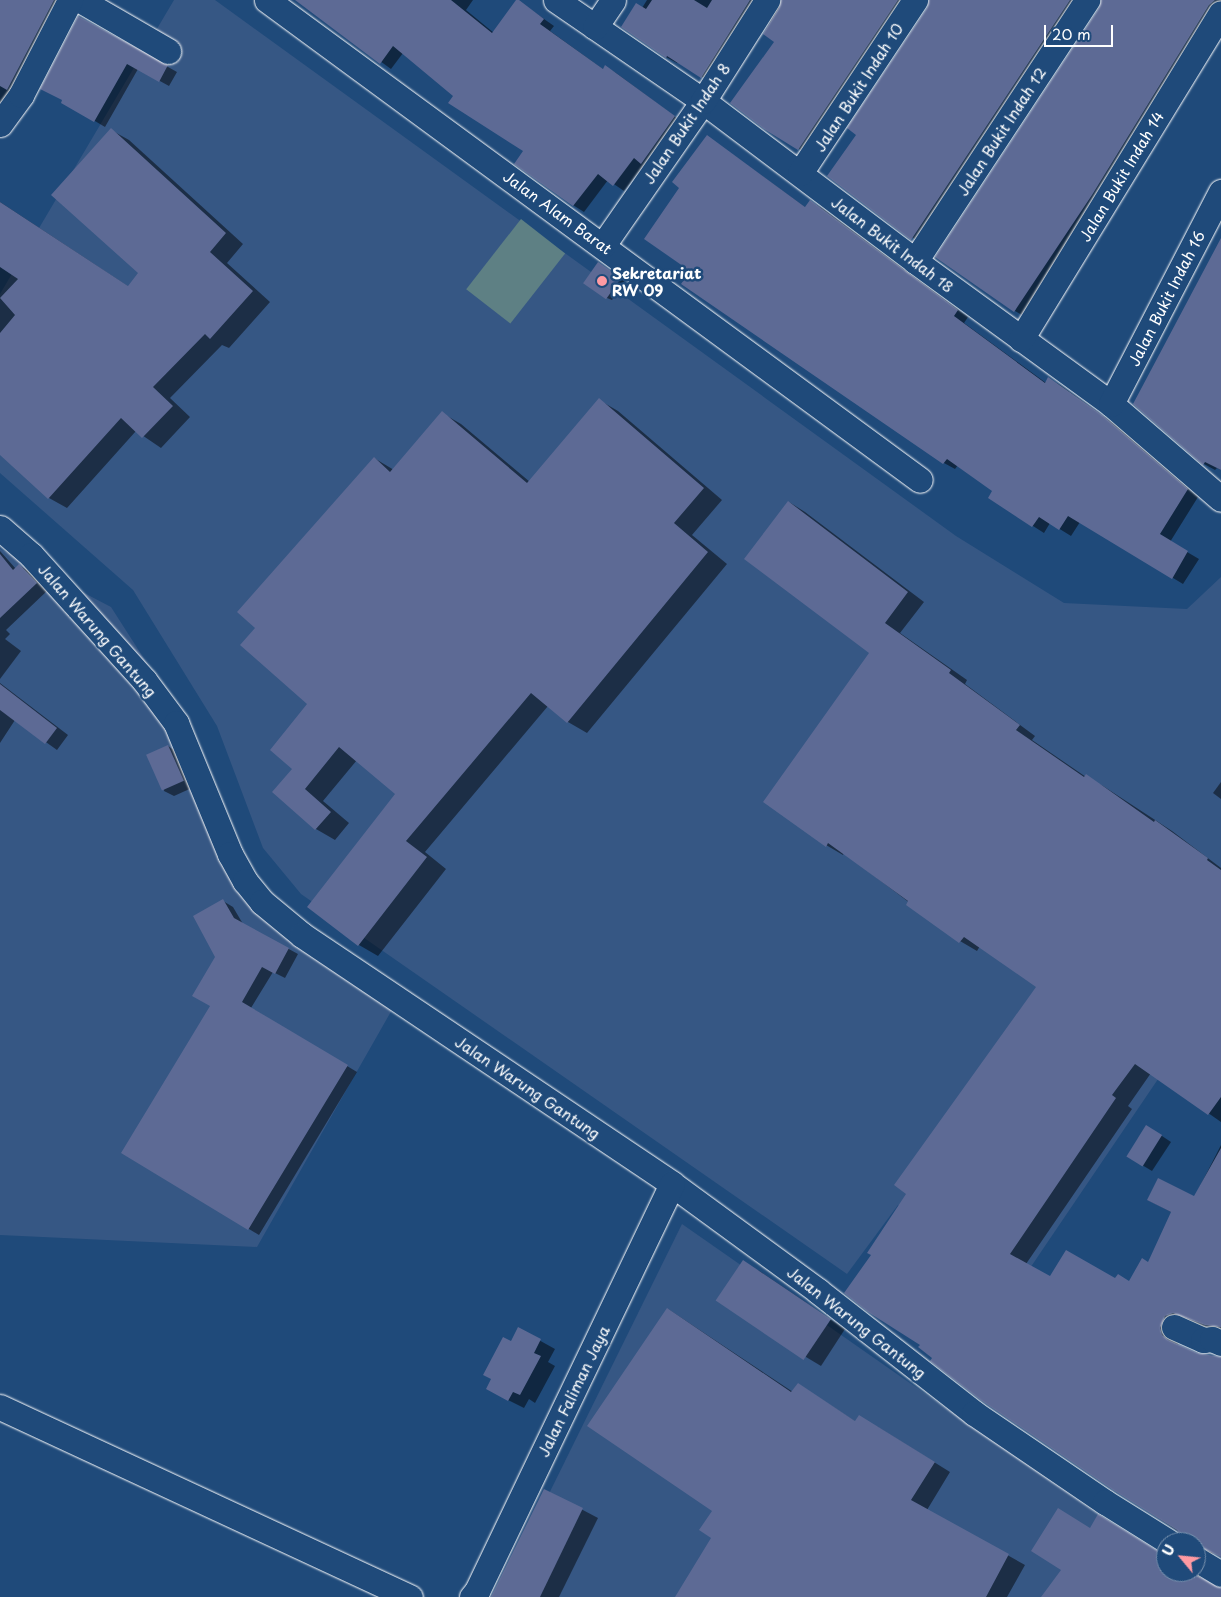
<!DOCTYPE html>
<style>
body{margin:0}
#map{position:relative;width:1221px;height:1597px;overflow:hidden;background:#1f4a7a;font-family:"Playpen Sans",sans-serif}
div>[style]{position:absolute}
[style*='--x']{left:calc(var(--x)*1px);top:calc(var(--y)*1px);width:calc(var(--w)*1px);rotate:calc(var(--a)*1deg)}
.built>*{inset:0;background:#365784}
.green>*{inset:0;background:#5e8084;transform-origin:0 0}
.shadow>*{inset:0;background:#0007}
.building>*{inset:0;background:#5d6a95;transform-origin:0 0}
.roads{filter:drop-shadow(0 0 1px #fff) drop-shadow(0 0 1px #fff)}
.minor>*{height:25px;margin:-12.5px;padding:0 12.5px;transform-origin:12.5px;border-radius:12.5px;background:#1f4a7a}
.dots>*{width:14px;height:14px;translate:-50% -50%;box-sizing:border-box;border:2px solid #1f4a7a;border-radius:50%}
span{translate:-50% -50%;white-space:nowrap;text-align:center;line-height:1.15;-webkit-text-stroke:5px #1f4a7a;paint-order:stroke}
.street-label{font-size:15px;color:#fff}
.poi-label{font-size:15px;color:#fff;font-weight:700}
.left{translate:0 -50%;text-align:left}
.north{position:absolute;left:1156px;top:1532px;width:50px;height:50px;box-sizing:border-box;background:#1f4a7a;border:1px solid #7992af;border-radius:50%;rotate:298deg;font-size:14px;font-weight:700;line-height:20px;text-align:center;color:#fff}
.north::after{content:'';display:block;margin:auto;width:18px;height:22px;background:#ff9aa2;clip-path:polygon(50% 0,100% 100%,50% 72%,0 100%)}
.scale{position:absolute;left:1044px;top:25px;width:69px;height:22px;box-sizing:border-box;border:2px solid #fff;border-top:0;padding-left:6px;font-size:15px;line-height:18px;white-space:nowrap;color:#fff;-webkit-text-stroke:4px #1f4a7a;paint-order:stroke}
</style>
<div id="map">
<div class="built">
<i style="clip-path:polygon(174px 0,215px 0,956px 536px,1064px 603px,1187px 609px,1221px 577px,1221px 1085px,1173px 1057px,1024px 1277px,898px 1205px,847px 1274px,301px 894px,263px 848px,217px 726px,133px 590px,0 473px,0 294px)"></i>
<i style="clip-path:polygon(0 549px,111px 607px,193px 735px,233px 853px,278px 911px,397px 1001px,257px 1247px,0 1235px)"></i>
<i style="clip-path:polygon(682px 1224px,1099px 1515px,1059px 1597px,498px 1597px)"></i>
</div>
<div class="green">
<i style="left:521px;top:219px;width:56px;height:89px;rotate:38deg"></i>
</div>
<div class="shadow">
<i style="clip-path:polygon(0 0,66px 0,0 121px)"></i>
<i style="clip-path:polygon(296px 0,473px 0,466px 10px,494px 33px,517px 0,554px 26px,550px 31px,604px 70px,606px 67px,616px 73px,685px 124px,645px 164px,624px 191px,608px 180px,584px 212px,573px 205px,525px 151px,403px 53px,391px 69px)"></i>
<i style="clip-path:polygon(647px 0,765px 0,712px 83px,678px 62px,677px 63px,666px 57px,642px 8px)"></i>
<i style="clip-path:polygon(782px 0,913px 0,809px 155px,799px 149px,776px 42px,764px 33px)"></i>
<i style="clip-path:polygon(931px 0,1085px 0,923px 245px,828px 176px,858px 134px,928px 8px)"></i>
<i style="clip-path:polygon(1102px 0,1221px 0,1221px 10px,1025px 317px,1015px 311px)"></i>
<i style="clip-path:polygon(79px 17px,177px 72px,169px 86px,138px 69px,105px 127px,63px 102px)"></i>
<i style="clip-path:polygon(111px 130px,129px 140px,243px 244px,227px 263px,270px 302px,229px 348px,222px 345px,170px 398px,190px 417px,161px 448px,136px 431px,67px 508px,49px 498px,0 454px,0 202px,129px 287px,139px 273px)"></i>
<i style="clip-path:polygon(707px 136px,806px 208px,811px 202px,822px 208px,968px 317px,964px 323px,1046px 383px,1049px 379px,1060px 385px,1113px 423px,1198px 497px,1170px 542px,1199px 559px,1183px 584px,1080px 522px,1071px 536px,1050px 523px,1044px 533px,1033px 526px,989px 497px,994px 490px,958px 465px,955px 469px,944px 463px,683px 284px,692px 270px,681px 188px)"></i>
<i style="clip-path:polygon(1221px 240px,1221px 470px,1217px 468px,1215px 470px,1204px 464px)"></i>
<i style="clip-path:polygon(603px 266px,625px 282px,612px 300px,607px 298px)"></i>
<i style="clip-path:polygon(599px 400px,618px 411px,722px 500px,692px 535px,727px 564px,587px 733px,568px 722px,548px 706px,425px 852px,446px 869px,378px 956px,359px 945px,309px 907px,396px 794px,357px 760px,323px 801px,349px 823px,335px 840px,316px 829px,294px 769px,309px 704px,257px 627px,374px 458px,394px 470px,442px 413px,461px 424px,530px 482px)"></i>
<i style="clip-path:polygon(789px 502px,805px 512px,924px 602px,900px 633px,967px 680px,965px 684px,1035px 736px,1032px 740px,1086px 777px,1103px 786px,1172px 831px,1221px 868px,1221px 1122px,1151px 1073px,1128px 1106px,1132px 1109px,1026px 1264px,1051px 1278px,1130px 1283px,1149px 1263px,1173px 1213px,1148px 1200px,1194px 1198px,1221px 1145px,1221px 1333px,1191px 1322px,1176px 1339px,1179px 1346px,1197px 1354px,1221px 1358px,1221px 1557px,1214px 1553px,1205px 1556px,1198px 1568px,1200px 1576px,1204px 1581px,1221px 1589px,1221px 1597px,1043px 1597px,1091px 1529px,1166px 1556px,1166px 1572px,1196px 1572px,1196px 1542px,1185px 1542px,1182px 1534px,983px 1400px,934px 1358px,921px 1345px,872px 1255px,908px 1193px,1038px 987px,980px 946px,977px 951px,960px 941px,844px 853px,843px 855px,826px 845px,870px 653px)"></i>
<i style="clip-path:polygon(0 551px,16px 569px,20px 566px,31px 572px,48px 590px,6px 630px,10px 634px,5px 639px,21px 651px,0 679px)"></i>
<i style="clip-path:polygon(0 683px,68px 735px,57px 750px,15px 720px,0 743px)"></i>
<i style="clip-path:polygon(168px 746px,177px 752px,194px 787px,174px 796px,164px 791px)"></i>
<i style="clip-path:polygon(1221px 782px,1221px 799px,1213px 793px)"></i>
<i style="clip-path:polygon(223px 901px,233px 907px,243px 924px,298px 954px,285px 978px,273px 972px,251px 1008px,357px 1072px,259px 1235px,123px 1153px,212px 1006px)"></i>
<i style="clip-path:polygon(1156px 1132px,1171px 1142px,1152px 1171px,1127px 1156px)"></i>
<i style="clip-path:polygon(758px 1270px,845px 1329px,821px 1366px,806px 1357px)"></i>
<i style="clip-path:polygon(668px 1309px,793px 1392px,798px 1384px,856px 1422px,876px 1426px,950px 1472px,927px 1510px,1025px 1565px,1007px 1597px,677px 1597px,713px 1538px,713px 1511px)"></i>
<i style="clip-path:polygon(519px 1329px,555px 1349px,548px 1362px,555px 1366px,535px 1403px,529px 1399px,524px 1408px,502px 1397px,492px 1379px)"></i>
<i style="clip-path:polygon(545px 1490px,598px 1518px,559px 1597px,492px 1597px)"></i>
</div>
<div class="building">
<i style="clip-path:polygon(0 0,54px 0,7px 90px,0 86px)"></i>
<i style="clip-path:polygon(295px 0,451px 0,492px 33px,516px 0,519px 0,544px 19px,540px 24px,603px 69px,605px 65px,675px 116px,641px 164px,634px 158px,613px 186px,598px 174px,573px 206px,514px 164px,523px 151px,448px 103px,453px 96px,393px 46px,380px 64px)"></i>
<i style="clip-path:polygon(652px 0,694px 0,707px 8px,712px 0,750px 0,701px 78px,667px 56px,666px 58px,621px 27px,636px 3px,646px 9px)"></i>
<i style="clip-path:polygon(781px 0,898px 0,798px 150px,764px 129px,730px 103px,774px 42px,763px 34px,779px 8px)"></i>
<i style="clip-path:polygon(929px 0,1070px 0,911px 240px,827px 176px,856px 135px,847px 128px,927px 8px)"></i>
<i style="clip-path:polygon(1101px 0,1215px 0,1209px 5px,1092px 195px,1014px 312px,935px 257px,1099px 8px)"></i>
<i style="clip-path:polygon(78px 16px,168px 65px,159px 82px,127px 64px,94px 122px,61px 103px,62px 100px,40px 89px)"></i>
<i style="clip-path:polygon(111px 128px,226px 233px,210px 252px,253px 291px,210px 339px,205px 334px,153px 387px,173px 406px,142px 438px,121px 418px,48px 499px,0 455px,0 333px,15px 315px,0 298px,18px 279px,0 267px,0 202px,128px 286px,138px 273px,51px 195px)"></i>
<i style="clip-path:polygon(707px 135px,805px 207px,810px 200px,958px 310px,954px 316px,1045px 383px,1048px 377px,1102px 415px,1188px 489px,1160px 534px,1188px 551px,1172px 579px,1068px 516px,1059px 530px,1039px 517px,1032px 527px,988px 498px,992px 491px,947px 459px,943px 464px,681px 284px,690px 271px,644px 239px,679px 188px,672px 182px)"></i>
<i style="clip-path:polygon(1221px 238px,1221px 470px,1205px 462px,1203px 465px,1133px 404px)"></i>
<i style="left:598px;top:262px;width:28px;height:26px;rotate:35deg"></i>
<i style="clip-path:polygon(599px 398px,704px 488px,674px 523px,708px 552px,567px 723px,531px 693px,406px 841px,427px 857px,358px 946px,307px 907px,395px 794px,339px 747px,305px 789px,331px 812px,315px 830px,272px 792px,292px 769px,270px 750px,307px 704px,240px 645px,255px 628px,237px 612px,374px 457px,390px 472px,442px 411px,527px 483px)"></i>
<i style="clip-path:polygon(788px 501px,908px 592px,885px 623px,951px 670px,949px 673px,1020px 725px,1016px 730px,1084px 777px,1086px 774px,1154px 822px,1155px 820px,1208px 858px,1207px 860px,1221px 870px,1221px 1097px,1208px 1115px,1135px 1064px,1112px 1095px,1116px 1098px,1010px 1254px,1050px 1276px,1066px 1250px,1115px 1278px,1118px 1274px,1129px 1281px,1142px 1258px,1148px 1262px,1171px 1212px,1147px 1200px,1158px 1178px,1194px 1196px,1221px 1148px,1221px 1327px,1205px 1325px,1173px 1313px,1165px 1316px,1160px 1328px,1162px 1335px,1168px 1340px,1197px 1353px,1221px 1357px,1221px 1557px,1196px 1545px,1196px 1542px,1183px 1542px,1181px 1535px,1177px 1530px,1113px 1490px,982px 1401px,930px 1361px,932px 1358px,918px 1347px,920px 1345px,868px 1312px,844px 1293px,871px 1255px,867px 1253px,906px 1194px,894px 1185px,1036px 987px,964px 937px,959px 943px,906px 905px,908px 901px,828px 843px,826px 847px,763px 802px,869px 653px,744px 559px)"></i>
<i style="clip-path:polygon(0 554px,13px 570px,19px 564px,37px 583px,0 618px)"></i>
<i style="clip-path:polygon(0 684px,57px 728px,45px 744px,0 710px)"></i>
<i style="left:168px;top:745px;width:39px;height:24px;rotate:66deg"></i>
<i style="clip-path:polygon(223px 899px,234px 918px,289px 948px,275px 974px,262px 967px,242px 1002px,348px 1065px,248px 1230px,121px 1153px,210px 1006px,192px 996px,215px 957px,193px 916px)"></i>
<i style="left:1146px;top:1125px;width:19px;height:37px;rotate:32deg"></i>
<i style="left:743px;top:1260px;width:106px;height:49px;rotate:34deg"></i>
<i style="clip-path:polygon(667px 1308px,791px 1392px,798px 1383px,855px 1421px,859px 1415px,935px 1462px,911px 1500px,1009px 1554px,986px 1597px,675px 1597px,711px 1538px,699px 1530px,712px 1511px,587px 1426px)"></i>
<i style="clip-path:polygon(518px 1327px,541px 1339px,534px 1353px,541px 1356px,520px 1395px,513px 1392px,508px 1401px,486px 1389px,491px 1379px,483px 1375px,503px 1337px,511px 1341px)"></i>
<i style="clip-path:polygon(544px 1489px,583px 1508px,540px 1597px,491px 1597px)"></i>
<i style="clip-path:polygon(1058px 1508px,1090px 1528px,1098px 1514px,1166px 1556px,1166px 1572px,1190px 1572px,1221px 1588px,1221px 1597px,1041px 1597px,1061px 1570px,1031px 1551px)"></i>
</div>
<div class="roads">
<div class="minor">
<i style="--x:80;--y:0;--w:102;--a:30.1"></i>
<i style="--x:267;--y:0;--w:810;--a:36.32"></i>
<i style="--x:556;--y:0;--w:178;--a:34.5"></i>
<i style="--x:703;--y:101;--w:266;--a:37"></i>
<i style="--x:915;--y:261;--w:243;--a:36.1"></i>
<i style="--x:1111;--y:404;--w:145;--a:40.8"></i>
<i style="--x:595;--y:27;--w:32;--a:-56"></i>
<i style="--x:0;--y:124;--w:36;--a:-54"></i>
<i style="--x:21;--y:95;--w:107;--a:-62.7"></i>
<i style="--x:800;--y:173;--w:208;--a:-56.4"></i>
<i style="--x:603;--y:245;--w:175;--a:-55.2"></i>
<i style="--x:703;--y:101;--w:120;--a:-57.6"></i>
<i style="--x:915;--y:261;--w:313;--a:-56.6"></i>
<i style="--x:1021;--y:339;--w:382;--a:-58.5"></i>
<i style="--x:1111;--y:404;--w:239;--a:-62.6"></i>
<i style="--x:0;--y:528;--w:41;--a:41.1"></i>
<i style="--x:31;--y:555;--w:169;--a:47.9"></i>
<i style="--x:144;--y:680;--w:54;--a:53.3"></i>
<i style="--x:176;--y:723;--w:142;--a:67.6"></i>
<i style="--x:230;--y:854;--w:31;--a:61"></i>
<i style="--x:245;--y:881;--w:27;--a:51"></i>
<i style="--x:262;--y:902;--w:52;--a:39.5"></i>
<i style="--x:302;--y:935;--w:446;--a:33.9"></i>
<i style="--x:672;--y:1184;--w:181;--a:36.2"></i>
<i style="--x:818;--y:1291;--w:198;--a:38"></i>
<i style="--x:974;--y:1413;--w:158;--a:34.2"></i>
<i style="--x:1105;--y:1502;--w:75;--a:32"></i>
<i style="--x:1174;--y:1327;--w:32;--a:24"></i>
<i style="--x:1203;--y:1340;--w:9;--a:-6"></i>
<i style="--x:1212;--y:1339;--w:10;--a:24"></i>
<i style="--x:0;--y:1407;--w:452;--a:24.9"></i>
<i style="--x:1196;--y:1559;--w:29;--a:31"></i>
<i style="--x:472;--y:1597;--w:8;--a:-50"></i>
<i style="--x:477;--y:1591;--w:451;--a:-64.4"></i>
</div>
</div>
<div class="dots">
<i style="left:602px;top:281px;background:#ff9aa2"></i>
</div>
<div class="street-label">
<span style="left:858px;top:87px;rotate:-57deg">Jalan Bukit Indah 10</span>
<span style="left:686px;top:123px;rotate:-56deg">Jalan Bukit Indah 8</span>
<span style="left:1001px;top:131px;rotate:-57deg">Jalan Bukit Indah 12</span>
<span style="left:1121px;top:176px;rotate:-59deg">Jalan Bukit Indah 14</span>
<span style="left:558px;top:212px;rotate:36deg">Jalan Alam Barat</span>
<span style="left:893px;top:244px;rotate:37deg">Jalan Bukit Indah 18</span>
<span style="left:1166px;top:298px;rotate:-63deg">Jalan Bukit Indah 16</span>
<span style="left:98px;top:630px;rotate:49deg">Jalan Warung Gantung</span>
<span style="left:528px;top:1087px;rotate:34deg">Jalan Warung Gantung</span>
<span style="left:857px;top:1322px;rotate:38deg">Jalan Warung Gantung</span>
<span style="left:573px;top:1391px;rotate:-64deg">Jalan Faliman Jaya</span>
</div>
<div class="poi-label">
<span class="left" style="left:612px;top:281px">Sekretariat<br>RW 09</span>
</div>
<div class="north">U</div>
<div class="scale">20 m</div>
</div>
